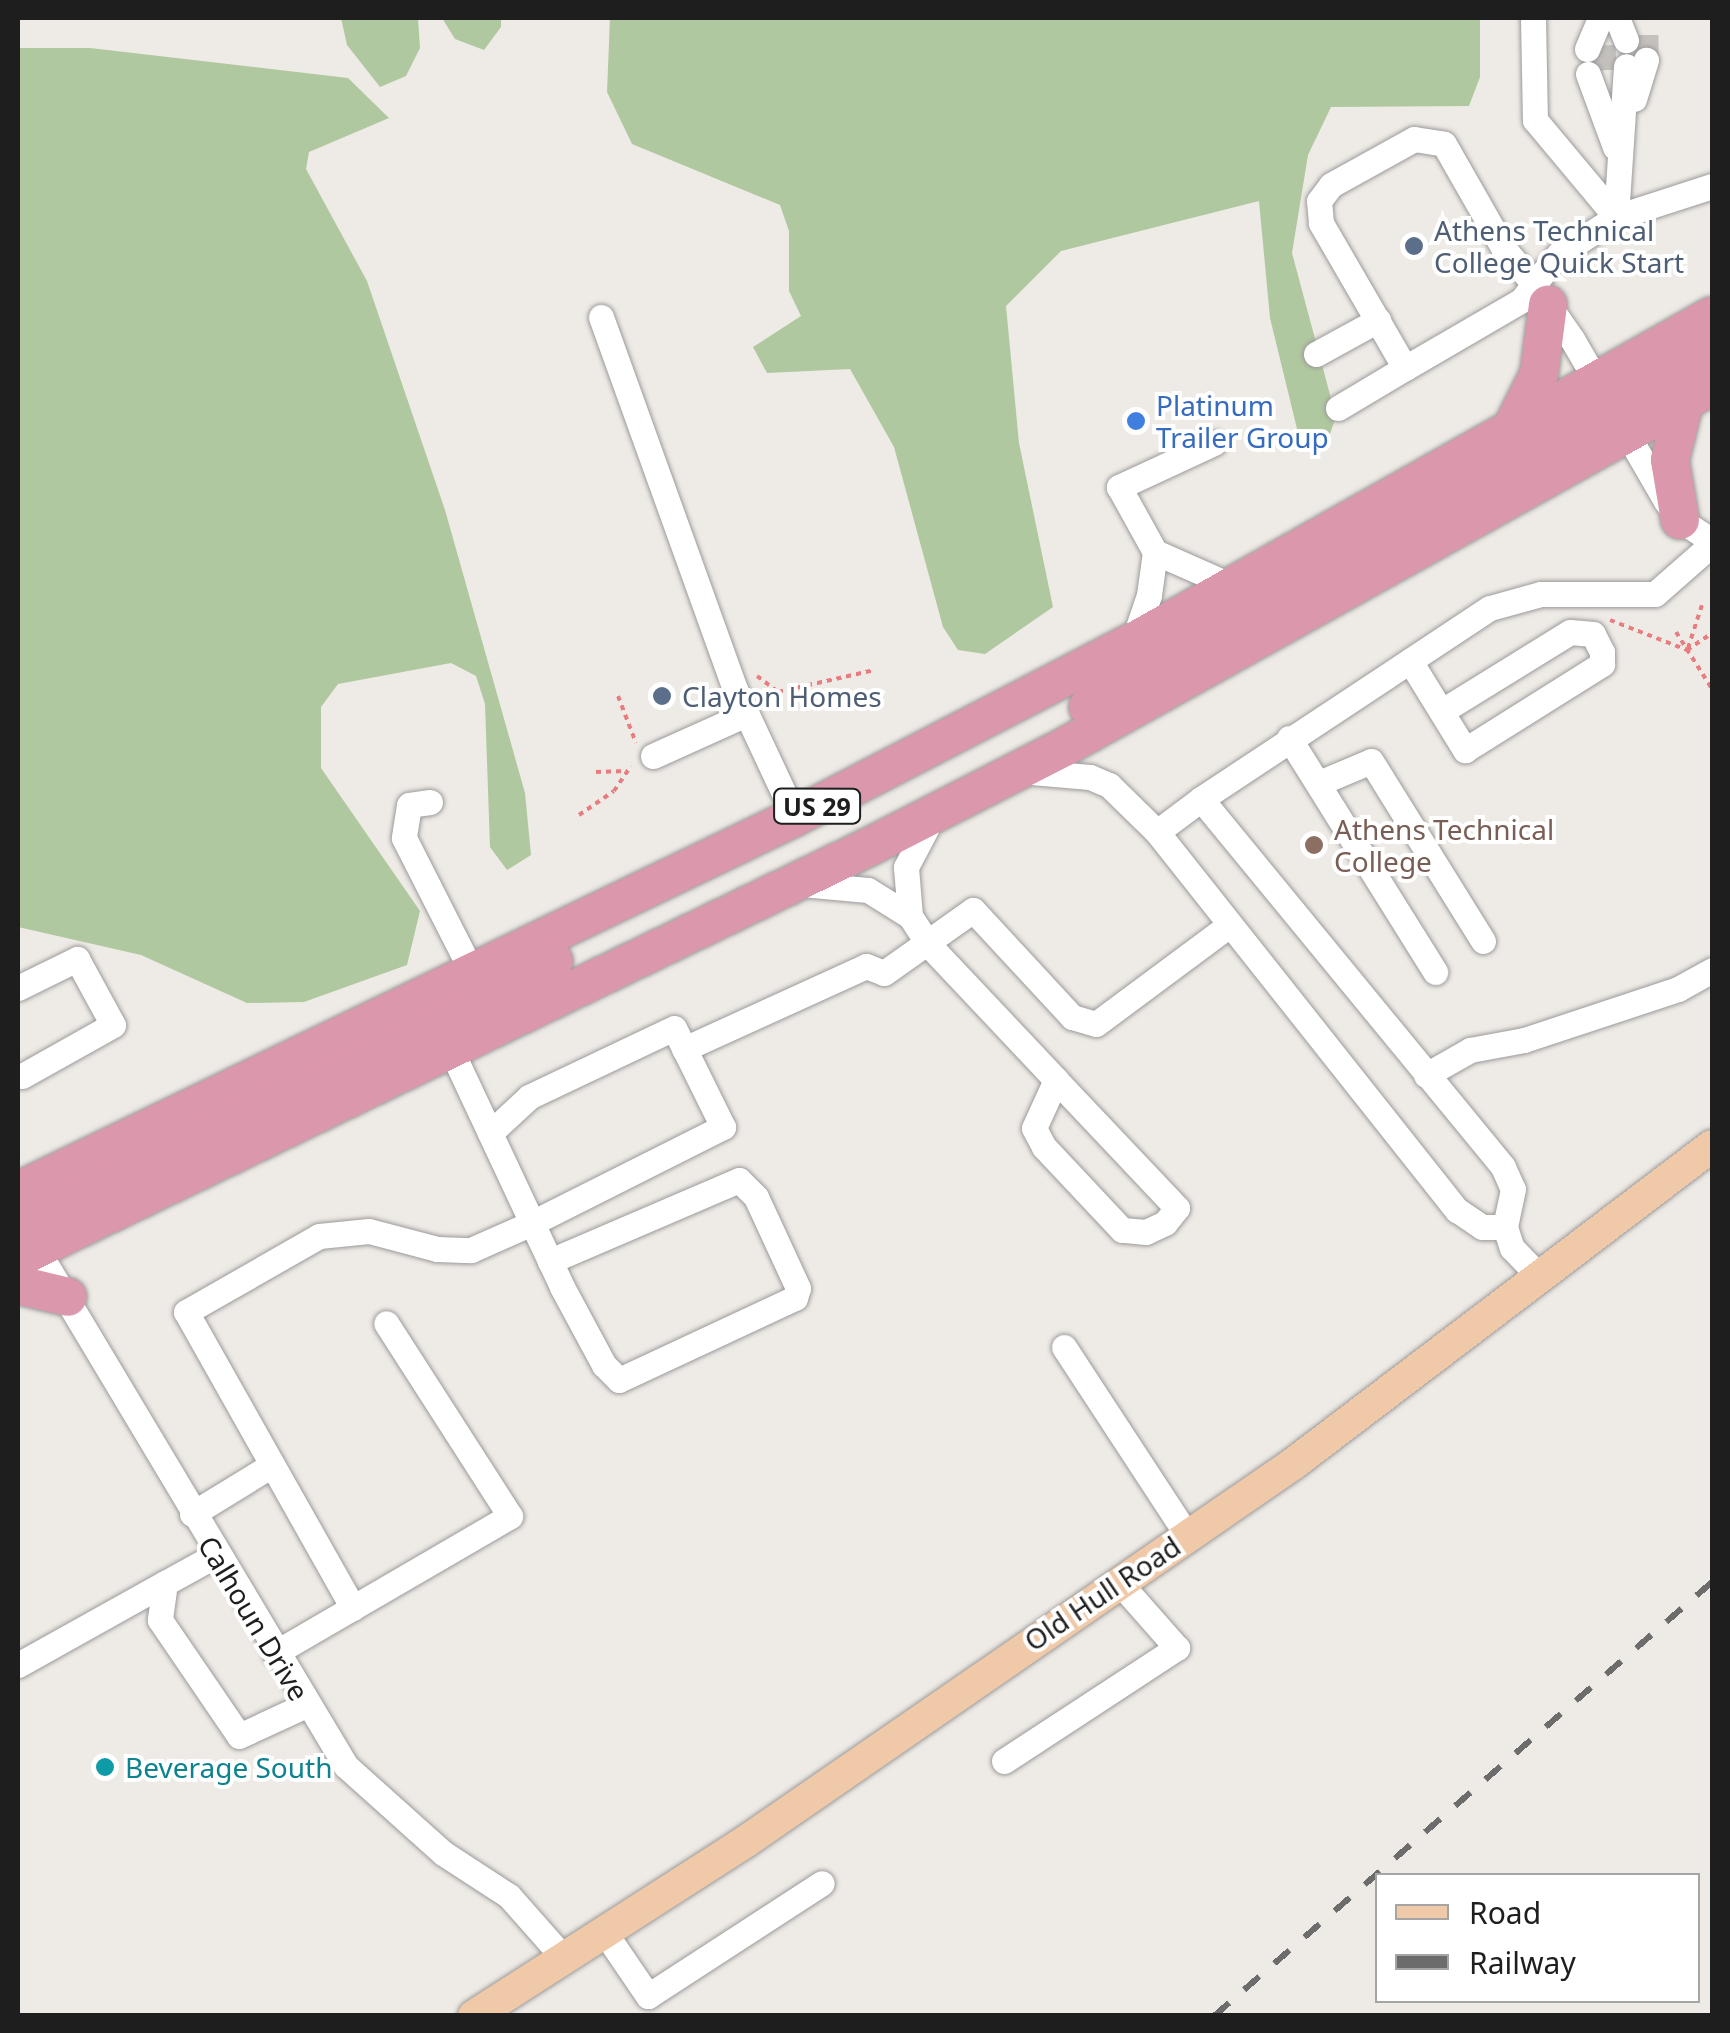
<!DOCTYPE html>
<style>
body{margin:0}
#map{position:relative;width:1730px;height:2033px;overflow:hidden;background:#eeeae5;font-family:"Noto Sans",sans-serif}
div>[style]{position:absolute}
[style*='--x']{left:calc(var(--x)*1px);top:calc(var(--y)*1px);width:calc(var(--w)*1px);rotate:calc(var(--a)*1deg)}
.forest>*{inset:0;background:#b0c89f}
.minor-tunnel>*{height:25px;margin-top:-12.5px;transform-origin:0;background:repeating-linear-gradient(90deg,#c4c1bd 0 25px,transparent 0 37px)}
.path>*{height:4px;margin-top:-2px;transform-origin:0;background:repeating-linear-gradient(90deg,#e87c7e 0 5px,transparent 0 10px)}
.roads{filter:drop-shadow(0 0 2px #9b9b9b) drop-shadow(0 0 2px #9b9b9b)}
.minor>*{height:25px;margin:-12.5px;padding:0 12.5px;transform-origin:12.5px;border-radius:12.5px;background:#fff}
.major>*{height:32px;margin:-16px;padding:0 16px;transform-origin:16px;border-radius:16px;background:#f0c9a8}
.highway>*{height:38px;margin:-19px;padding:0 19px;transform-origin:19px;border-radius:19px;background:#db97ac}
.rail>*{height:6px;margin-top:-3px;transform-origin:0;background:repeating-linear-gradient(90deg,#6c6c6c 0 20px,transparent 0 40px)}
.dots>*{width:28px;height:28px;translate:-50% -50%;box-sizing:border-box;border:5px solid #fff;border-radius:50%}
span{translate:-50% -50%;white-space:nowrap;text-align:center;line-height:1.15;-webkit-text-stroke:8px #fff;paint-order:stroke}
.shield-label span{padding:2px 8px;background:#fff;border:2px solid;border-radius:8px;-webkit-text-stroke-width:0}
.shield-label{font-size:25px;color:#1e1e1e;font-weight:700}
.service-label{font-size:28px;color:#4e5e75}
.left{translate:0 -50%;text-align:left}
.shop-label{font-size:28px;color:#366cbe}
.education-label{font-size:28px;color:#785e54}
.street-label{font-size:28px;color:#1e1e1e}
.culture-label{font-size:28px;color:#0d838f}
.frame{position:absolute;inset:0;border:20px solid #1e1e1e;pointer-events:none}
.legend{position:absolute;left:1375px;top:1873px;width:325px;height:130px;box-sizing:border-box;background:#fff;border:2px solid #a5a5a5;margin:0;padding:12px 18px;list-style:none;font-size:30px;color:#1e1e1e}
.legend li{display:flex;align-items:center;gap:20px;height:50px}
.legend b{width:50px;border:2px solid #a5a5a5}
</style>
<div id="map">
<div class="forest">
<i style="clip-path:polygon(341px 18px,418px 18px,420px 48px,406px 76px,380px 87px,347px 45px)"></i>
<i style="clip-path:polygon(442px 18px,501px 18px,501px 27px,484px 50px,455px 39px)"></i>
<i style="clip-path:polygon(610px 18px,1480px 18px,1480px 77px,1469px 106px,1331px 107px,1308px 155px,1292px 253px,1336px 417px,1326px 445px,1299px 437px,1270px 318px,1259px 201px,1061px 251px,1006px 306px,1019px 443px,1053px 607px,985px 654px,958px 650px,943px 627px,894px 447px,850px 369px,767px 373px,753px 347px,801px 316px,789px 291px,789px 231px,780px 205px,632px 144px,607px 92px)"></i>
<i style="clip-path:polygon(18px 48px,90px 48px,348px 78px,389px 118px,309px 152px,306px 169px,367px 281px,445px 510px,525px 793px,531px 855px,507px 870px,490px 847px,485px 704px,476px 676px,451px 663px,338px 684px,321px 707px,321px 768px,420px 911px,407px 965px,304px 1002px,247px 1003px,141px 955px,18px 927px)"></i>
</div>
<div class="minor-tunnel">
<i style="--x:1646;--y:34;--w:26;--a:90"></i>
<i style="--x:1603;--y:45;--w:26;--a:88"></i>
</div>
<div class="path">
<i style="--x:1610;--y:620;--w:83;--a:21.3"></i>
<i style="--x:1676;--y:632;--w:67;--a:57.7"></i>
<i style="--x:1688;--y:648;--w:45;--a:-72"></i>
<i style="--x:1687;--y:650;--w:30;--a:-34"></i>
<i style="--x:757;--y:676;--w:26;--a:37"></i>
<i style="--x:778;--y:692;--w:99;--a:-12.8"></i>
<i style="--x:618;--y:696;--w:50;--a:69"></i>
<i style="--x:596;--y:772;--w:31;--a:-2"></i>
<i style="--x:579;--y:815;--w:42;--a:-34.4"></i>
<i style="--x:614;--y:791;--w:30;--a:-56"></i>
</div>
<div class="roads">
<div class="minor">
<i style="--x:1533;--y:18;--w:102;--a:88.9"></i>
<i style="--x:1535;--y:120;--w:126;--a:50.1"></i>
<i style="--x:1617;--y:18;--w:24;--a:68"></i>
<i style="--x:1587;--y:49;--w:34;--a:-67"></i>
<i style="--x:1588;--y:74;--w:78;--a:69.7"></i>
<i style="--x:1634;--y:99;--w:41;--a:-72.9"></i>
<i style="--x:1712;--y:186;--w:101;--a:162.1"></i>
<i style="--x:1616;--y:217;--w:69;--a:146.8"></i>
<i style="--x:1558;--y:255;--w:38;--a:130"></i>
<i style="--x:1534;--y:284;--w:20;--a:127"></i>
<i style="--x:1522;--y:300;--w:135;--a:149.8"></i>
<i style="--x:1405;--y:368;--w:168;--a:-120.1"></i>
<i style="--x:1321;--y:223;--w:22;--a:-95"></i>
<i style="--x:1319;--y:201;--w:20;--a:-53"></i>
<i style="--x:1331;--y:185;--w:95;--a:-29"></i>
<i style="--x:1414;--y:139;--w:30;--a:9"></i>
<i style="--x:1444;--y:144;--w:121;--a:60.3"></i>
<i style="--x:1504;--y:249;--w:46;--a:49.4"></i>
<i style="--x:1534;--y:284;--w:67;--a:55.4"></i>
<i style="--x:1572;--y:339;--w:187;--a:59.9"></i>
<i style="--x:1666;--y:501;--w:24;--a:54"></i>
<i style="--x:1680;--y:520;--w:38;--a:33"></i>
<i style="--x:1616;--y:217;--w:151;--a:-86.2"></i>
<i style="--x:601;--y:317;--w:395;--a:70.2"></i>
<i style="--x:735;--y:689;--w:141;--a:64.9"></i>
<i style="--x:1316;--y:354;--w:71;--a:-28.7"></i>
<i style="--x:1338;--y:408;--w:78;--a:-30.8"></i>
<i style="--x:1214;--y:443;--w:105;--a:155.1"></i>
<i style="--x:1119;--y:487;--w:74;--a:61"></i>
<i style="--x:1155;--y:552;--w:84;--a:23.8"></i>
<i style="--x:1133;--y:642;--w:50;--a:-71.2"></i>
<i style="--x:1149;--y:595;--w:43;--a:-82.1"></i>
<i style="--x:1410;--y:661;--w:105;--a:58.3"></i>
<i style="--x:1465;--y:750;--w:162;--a:-32.1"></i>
<i style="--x:1602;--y:664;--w:12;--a:-90"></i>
<i style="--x:1602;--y:652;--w:20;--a:-117"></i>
<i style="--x:1593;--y:634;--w:23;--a:-175"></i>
<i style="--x:1570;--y:632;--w:150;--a:148.3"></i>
<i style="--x:1289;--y:738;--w:276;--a:58"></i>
<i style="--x:653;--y:756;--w:102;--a:-24.3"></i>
<i style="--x:1020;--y:771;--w:70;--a:4.9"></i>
<i style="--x:1090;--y:777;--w:21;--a:23"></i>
<i style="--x:1109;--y:785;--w:67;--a:44.4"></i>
<i style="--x:1157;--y:832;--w:55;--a:-36.9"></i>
<i style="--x:1201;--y:799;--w:476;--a:50.6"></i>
<i style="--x:1503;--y:1167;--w:24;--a:66"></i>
<i style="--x:1513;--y:1189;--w:39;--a:102"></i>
<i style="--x:1505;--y:1227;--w:22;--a:72"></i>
<i style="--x:1512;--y:1248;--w:40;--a:46"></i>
<i style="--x:1319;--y:783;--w:56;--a:-22.9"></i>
<i style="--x:1371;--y:761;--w:212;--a:58.1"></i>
<i style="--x:1201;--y:799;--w:346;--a:-33.5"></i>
<i style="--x:1490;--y:608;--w:53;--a:-15.4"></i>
<i style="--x:1541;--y:594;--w:114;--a:0"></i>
<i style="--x:1655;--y:594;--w:76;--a:-41.3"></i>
<i style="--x:430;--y:802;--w:21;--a:172"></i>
<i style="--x:409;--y:805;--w:33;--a:99"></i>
<i style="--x:404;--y:838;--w:153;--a:63.1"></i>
<i style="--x:1157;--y:832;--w:483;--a:51.6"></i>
<i style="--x:1457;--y:1210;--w:30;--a:34"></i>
<i style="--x:1482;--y:1227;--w:23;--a:0"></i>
<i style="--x:802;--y:884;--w:66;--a:5.2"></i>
<i style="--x:868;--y:890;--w:49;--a:31.8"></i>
<i style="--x:910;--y:916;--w:33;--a:57"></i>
<i style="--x:928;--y:944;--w:187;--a:46.7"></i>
<i style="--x:1056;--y:1080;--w:176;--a:46.6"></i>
<i style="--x:1177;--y:1208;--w:19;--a:129"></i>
<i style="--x:1165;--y:1223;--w:21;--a:155"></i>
<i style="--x:1146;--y:1232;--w:24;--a:-175"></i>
<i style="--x:1122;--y:1230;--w:114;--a:-133.2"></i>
<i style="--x:1044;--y:1147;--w:21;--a:-118"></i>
<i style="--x:1034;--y:1128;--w:53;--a:-65.4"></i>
<i style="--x:910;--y:916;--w:49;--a:-94.7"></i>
<i style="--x:906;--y:867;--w:60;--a:-62.2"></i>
<i style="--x:18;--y:988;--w:66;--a:-26.2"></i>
<i style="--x:77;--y:959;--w:75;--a:61.4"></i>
<i style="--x:113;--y:1025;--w:104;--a:150.7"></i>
<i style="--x:684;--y:1049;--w:200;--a:-24.5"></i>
<i style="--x:866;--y:966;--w:19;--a:21"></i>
<i style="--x:884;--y:973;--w:109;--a:-35.3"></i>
<i style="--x:973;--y:910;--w:146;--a:47.2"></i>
<i style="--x:1072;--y:1017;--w:25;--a:16"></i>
<i style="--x:1096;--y:1024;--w:164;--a:-36.6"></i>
<i style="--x:452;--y:1052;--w:189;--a:64.9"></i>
<i style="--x:532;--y:1223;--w:214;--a:-26.7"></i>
<i style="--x:723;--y:1127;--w:110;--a:-116.3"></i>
<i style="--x:674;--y:1028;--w:161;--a:154.6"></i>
<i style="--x:529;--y:1097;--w:53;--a:137.3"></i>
<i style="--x:1426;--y:1075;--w:51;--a:-29.6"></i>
<i style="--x:1470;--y:1050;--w:55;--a:-10.5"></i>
<i style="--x:1524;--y:1040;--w:162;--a:-18.3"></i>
<i style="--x:1678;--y:989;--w:39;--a:-29"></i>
<i style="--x:30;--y:1238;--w:615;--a:59.1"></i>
<i style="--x:346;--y:1766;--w:130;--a:41.9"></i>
<i style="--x:443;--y:1853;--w:79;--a:33.1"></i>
<i style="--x:509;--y:1896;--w:80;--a:48.5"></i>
<i style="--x:1064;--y:1347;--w:225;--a:56.8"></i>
<i style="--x:192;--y:1514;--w:94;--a:-31.5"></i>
<i style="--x:216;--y:1555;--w:58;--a:151.2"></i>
<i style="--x:165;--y:1583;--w:37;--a:98"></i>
<i style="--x:160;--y:1620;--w:140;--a:55.7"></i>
<i style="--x:239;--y:1736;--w:74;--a:-24.8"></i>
<i style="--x:353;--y:1608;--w:340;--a:-119.4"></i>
<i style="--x:186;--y:1312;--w:153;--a:-29.7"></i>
<i style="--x:319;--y:1236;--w:50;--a:-5.7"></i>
<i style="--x:369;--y:1231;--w:70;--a:14.8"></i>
<i style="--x:437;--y:1249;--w:34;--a:2"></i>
<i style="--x:471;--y:1250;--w:67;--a:-23.9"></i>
<i style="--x:532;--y:1223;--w:42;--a:64.7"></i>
<i style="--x:550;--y:1261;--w:29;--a:65"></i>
<i style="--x:562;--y:1287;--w:89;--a:61.7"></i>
<i style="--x:604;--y:1365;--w:21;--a:45"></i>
<i style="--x:619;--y:1380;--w:194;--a:-25"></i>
<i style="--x:795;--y:1298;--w:10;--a:-73"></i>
<i style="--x:798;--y:1288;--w:100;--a:-114.8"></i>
<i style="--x:756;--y:1197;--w:24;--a:-135"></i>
<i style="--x:739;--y:1180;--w:206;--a:156.8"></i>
<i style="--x:275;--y:1653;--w:272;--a:-30.2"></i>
<i style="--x:510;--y:1516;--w:229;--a:-122.7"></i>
<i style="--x:18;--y:1665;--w:168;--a:-29.2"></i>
<i style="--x:1004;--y:1761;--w:207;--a:-33.2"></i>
<i style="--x:1177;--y:1648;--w:89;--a:-131.4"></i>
<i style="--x:603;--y:1930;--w:80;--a:55.7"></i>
<i style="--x:648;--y:1996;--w:207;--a:-33"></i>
</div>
<div class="major">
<i style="--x:474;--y:2016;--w:322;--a:-32.7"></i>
<i style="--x:745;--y:1842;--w:666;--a:-34.6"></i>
<i style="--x:1293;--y:1464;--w:526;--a:-37.2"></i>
</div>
<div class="highway">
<i style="--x:1510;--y:432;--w:65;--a:-63.4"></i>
<i style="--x:1539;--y:374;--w:70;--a:-82.6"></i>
<i style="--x:1680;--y:520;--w:61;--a:-99.5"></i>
<i style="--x:1670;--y:460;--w:59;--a:-76.2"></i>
<i style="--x:1088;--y:707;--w:718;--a:-29.64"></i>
<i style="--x:18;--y:1191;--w:862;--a:-25.7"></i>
<i style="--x:795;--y:817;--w:381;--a:-27.4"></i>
<i style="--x:1133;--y:642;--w:664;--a:-29.38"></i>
<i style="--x:18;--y:1224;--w:454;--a:-25.2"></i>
<i style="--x:429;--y:1031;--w:143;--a:-29.2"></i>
<i style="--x:18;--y:1258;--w:945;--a:-25.78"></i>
<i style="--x:869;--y:847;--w:221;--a:-27.1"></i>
<i style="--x:1066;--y:746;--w:740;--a:-29.13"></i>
<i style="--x:18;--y:1285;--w:51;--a:13.5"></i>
</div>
</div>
<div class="rail">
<i style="--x:1214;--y:2016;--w:661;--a:-41.07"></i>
</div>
<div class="dots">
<i style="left:1414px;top:246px;background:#5c6f8a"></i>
<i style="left:1136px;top:421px;background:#3f7fe0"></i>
<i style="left:662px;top:696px;background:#5c6f8a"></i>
<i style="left:1314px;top:845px;background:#8d6e63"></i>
<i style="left:105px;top:1767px;background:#0f9aa8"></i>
</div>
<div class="shield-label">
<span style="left:817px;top:806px">US 29</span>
</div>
<div class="service-label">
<span class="left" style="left:1434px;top:246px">Athens Technical<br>College Quick Start</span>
<span class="left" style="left:682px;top:696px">Clayton Homes</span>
</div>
<div class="shop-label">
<span class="left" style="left:1156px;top:421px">Platinum<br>Trailer Group</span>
</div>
<div class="education-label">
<span class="left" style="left:1334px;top:845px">Athens Technical<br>College</span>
</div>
<div class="street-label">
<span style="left:1102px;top:1593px;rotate:-34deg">Old Hull Road</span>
<span style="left:254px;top:1618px;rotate:59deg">Calhoun Drive</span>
</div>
<div class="culture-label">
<span class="left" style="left:125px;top:1767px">Beverage South</span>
</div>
<div class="frame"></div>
<ul class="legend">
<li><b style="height:12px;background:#f0c9a8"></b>Road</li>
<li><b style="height:12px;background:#6c6c6c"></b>Railway</li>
</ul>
</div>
